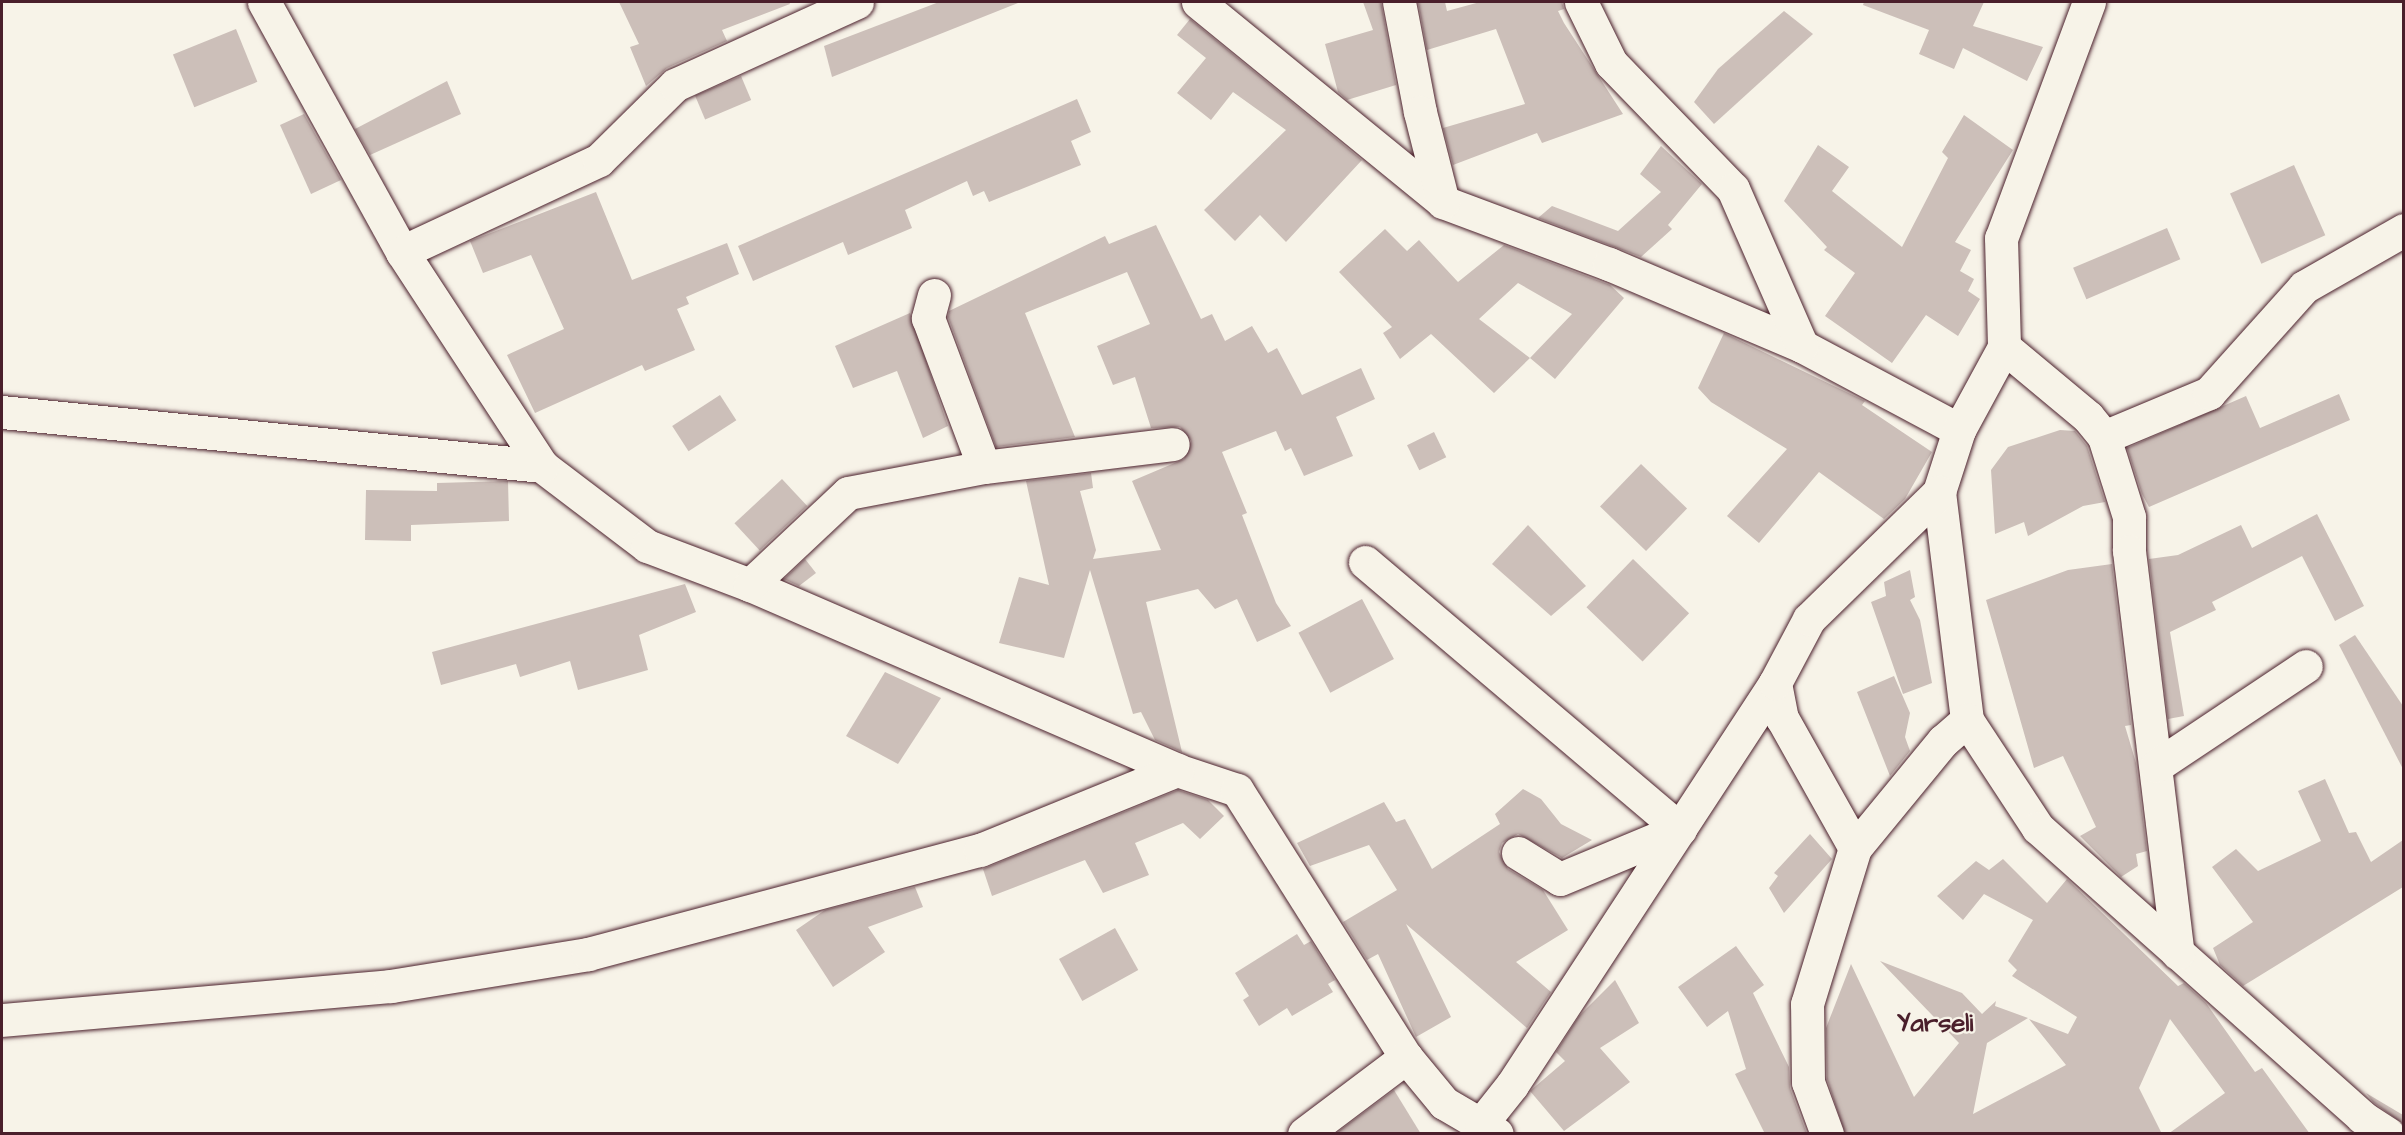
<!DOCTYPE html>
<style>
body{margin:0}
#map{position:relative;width:2405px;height:1135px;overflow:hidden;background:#f7f3e8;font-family:"Architects Daughter",sans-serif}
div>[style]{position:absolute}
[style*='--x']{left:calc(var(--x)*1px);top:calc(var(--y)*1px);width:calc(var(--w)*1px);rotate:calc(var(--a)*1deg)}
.building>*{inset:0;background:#ccbfb9;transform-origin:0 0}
.roads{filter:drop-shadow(0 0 2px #4a1f2b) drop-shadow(0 0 2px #4a1f2b)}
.minor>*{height:33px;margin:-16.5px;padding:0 16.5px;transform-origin:16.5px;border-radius:16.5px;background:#f7f3e8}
span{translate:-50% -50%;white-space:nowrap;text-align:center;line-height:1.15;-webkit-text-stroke:4.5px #f7f3e8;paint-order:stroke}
.quarter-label{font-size:26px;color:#4a1f2b;font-weight:700}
.frame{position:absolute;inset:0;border:3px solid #4a1f2b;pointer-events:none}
</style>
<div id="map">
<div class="building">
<i style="clip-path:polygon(619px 2px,789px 2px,790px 4px,722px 30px,727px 41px,667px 68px,646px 86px,630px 47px,639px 44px)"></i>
<i style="clip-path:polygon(939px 2px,1018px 3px,832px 77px,824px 46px)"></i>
<i style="clip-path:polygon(1363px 2px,1381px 2px,1396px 85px,1347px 100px,1338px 92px,1325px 44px,1373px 30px)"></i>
<i style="clip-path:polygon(1418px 2px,1445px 2px,1447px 11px,1480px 2px,1562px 2px,1564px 9px,1558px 11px,1564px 23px,1623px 114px,1542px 143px,1537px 133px,1453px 165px,1443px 128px,1525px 104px,1496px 29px,1427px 50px)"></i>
<i style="clip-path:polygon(1864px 2px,1984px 2px,1973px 26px,2043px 47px,2027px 81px,1963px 48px,1954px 69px,1919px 54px,1929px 30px,1863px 5px)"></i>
<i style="clip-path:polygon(1784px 11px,1813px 34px,1714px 124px,1694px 102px,1718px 69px)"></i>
<i style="clip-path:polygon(1190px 19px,1362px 160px,1286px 242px,1260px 215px,1235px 241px,1204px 210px,1286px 130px,1233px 92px,1211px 120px,1177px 93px,1206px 58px,1177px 35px)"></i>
<i style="left:236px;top:29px;width:57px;height:68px;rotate:68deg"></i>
<i style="left:741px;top:76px;width:26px;height:50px;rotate:67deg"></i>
<i style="clip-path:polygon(447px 81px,461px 114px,370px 155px,355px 129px)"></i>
<i style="clip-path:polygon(1077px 99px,1091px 132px,1071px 141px,1081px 165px,989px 202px,984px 191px,973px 196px,967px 181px,905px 210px,912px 228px,848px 255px,843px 242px,753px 281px,738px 246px)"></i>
<i style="clip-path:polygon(304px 114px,341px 180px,311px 194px,280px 125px)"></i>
<i style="clip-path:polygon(1964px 115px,2013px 150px,1955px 242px,1971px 250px,1960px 271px,1974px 279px,1968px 291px,1980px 299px,1958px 336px,1926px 315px,1892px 363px,1825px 316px,1855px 273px,1824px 250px,1827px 247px,1784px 201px,1818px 145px,1849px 167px,1832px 191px,1902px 247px,1948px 158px,1942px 152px)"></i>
<i style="clip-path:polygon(1661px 146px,1702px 184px,1668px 225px,1672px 229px,1641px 257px,1538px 218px,1552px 206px,1618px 231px,1661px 192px,1640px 174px)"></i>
<i style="left:2294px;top:165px;width:77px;height:70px;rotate:66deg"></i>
<i style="clip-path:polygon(596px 192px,632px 280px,727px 243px,739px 274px,686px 297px,689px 304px,677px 309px,695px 350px,645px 371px,642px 365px,535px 413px,507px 355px,564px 329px,531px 255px,483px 273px,470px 241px)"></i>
<i style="clip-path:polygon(1156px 225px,1201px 319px,1212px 314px,1225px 341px,1252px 326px,1268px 353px,1277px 348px,1302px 395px,1361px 368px,1375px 399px,1336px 417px,1353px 456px,1304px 476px,1291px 448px,1285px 451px,1276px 431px,1222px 452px,1247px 513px,1242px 515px,1276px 603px,1291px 626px,1257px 642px,1237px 599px,1215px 609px,1198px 589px,1146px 602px,1182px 752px,1155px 740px,1141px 712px,1133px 714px,1090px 570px,1064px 658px,999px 643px,1019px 577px,1049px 585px,1026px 481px,1091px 473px,1093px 488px,1080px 491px,1096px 550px,1093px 559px,1161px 550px,1132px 481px,1184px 459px,1191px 441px,1180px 427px,1151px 428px,1135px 377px,1113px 385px,1097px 346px,1150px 324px,1127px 272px,1025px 313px,1075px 437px,996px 447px,948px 317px,949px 311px,1105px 236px,1109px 244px)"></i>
<i style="left:2167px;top:228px;width:34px;height:102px;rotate:67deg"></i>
<i style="clip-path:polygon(evenodd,1385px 229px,1407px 251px,1419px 240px,1458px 282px,1504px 245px,1610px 285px,1624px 298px,1555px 379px,1530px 358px,1494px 393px,1431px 334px,1400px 359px,1383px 333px,1392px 327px,1339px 272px,1385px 229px,1518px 283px,1572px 314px,1530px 358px,1479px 319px,1518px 283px)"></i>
<i style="clip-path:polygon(910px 313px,948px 426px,923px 438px,897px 371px,853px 388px,835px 346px)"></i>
<i style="clip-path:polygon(1724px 333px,1865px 401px,1862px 405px,1932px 452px,1905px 499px,1884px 519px,1819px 472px,1759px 543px,1727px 516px,1787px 449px,1711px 402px,1698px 388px)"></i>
<i style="clip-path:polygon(2339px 394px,2350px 420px,2149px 507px,2142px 494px,2127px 448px,2246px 396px,2260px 428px)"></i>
<i style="left:720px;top:395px;width:30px;height:57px;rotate:57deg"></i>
<i style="clip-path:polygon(2060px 430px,2075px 431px,2087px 446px,2105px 502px,2083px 506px,2028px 536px,2024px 522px,1995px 534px,1991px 470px,2008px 447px)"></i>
<i style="left:1434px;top:432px;width:28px;height:30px;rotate:64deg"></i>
<i style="left:1641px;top:464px;width:64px;height:59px;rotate:44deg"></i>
<i style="left:782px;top:479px;width:37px;height:65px;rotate:47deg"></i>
<i style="clip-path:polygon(508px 481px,509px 521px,411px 525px,411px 541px,365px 540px,366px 490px,437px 491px,437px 483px)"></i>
<i style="clip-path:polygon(2317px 514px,2364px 606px,2335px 621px,2302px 556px,2212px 602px,2216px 610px,2170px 632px,2184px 716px,2168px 719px,2149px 559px,2178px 555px,2241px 525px,2252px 548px)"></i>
<i style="clip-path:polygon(1528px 525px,1586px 586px,1551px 616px,1492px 564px)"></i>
<i style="clip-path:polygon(805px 559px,816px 573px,799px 586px,784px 579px)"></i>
<i style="left:1633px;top:559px;width:78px;height:67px;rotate:44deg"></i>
<i style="clip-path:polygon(2112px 564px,2131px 725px,2125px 726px,2136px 763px,2147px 851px,2136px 854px,2138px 866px,2121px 877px,2080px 836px,2096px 827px,2063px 756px,2034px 768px,1986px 600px,2068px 570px)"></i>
<i style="clip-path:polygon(1910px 570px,1915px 597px,1910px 600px,1920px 620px,1932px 683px,1903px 694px,1871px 602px,1886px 596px,1884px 582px)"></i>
<i style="clip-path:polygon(685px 584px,696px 612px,639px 635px,648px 670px,578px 690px,570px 661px,520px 677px,516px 664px,441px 685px,432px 652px)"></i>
<i style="left:1362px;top:599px;width:68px;height:72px;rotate:62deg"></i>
<i style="clip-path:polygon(2355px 635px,2403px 706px,2403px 769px,2339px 645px)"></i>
<i style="clip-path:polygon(885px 672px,941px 698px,898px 764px,846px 736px)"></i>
<i style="clip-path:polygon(1894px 676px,1910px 713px,1905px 737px,1910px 751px,1890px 776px,1857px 692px)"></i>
<i style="clip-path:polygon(2325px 779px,2349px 833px,2356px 832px,2371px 862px,2403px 840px,2403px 887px,2243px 986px,2220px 965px,2213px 948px,2253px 922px,2212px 867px,2236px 849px,2258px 871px,2321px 841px,2298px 791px)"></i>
<i style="clip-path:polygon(1523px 789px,1541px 799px,1561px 824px,1592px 840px,1562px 858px,1518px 834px,1502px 843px,1499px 852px,1508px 869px,1543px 890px,1568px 930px,1516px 962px,1551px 992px,1527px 1028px,1406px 924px,1451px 1017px,1416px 1037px,1378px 954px,1367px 960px,1343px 922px,1397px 890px,1369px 845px,1310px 866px,1297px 843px,1384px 802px,1396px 822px,1405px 819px,1432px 869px,1500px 824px,1495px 814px)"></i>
<i style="clip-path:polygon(1178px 790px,1208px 800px,1224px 816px,1200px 839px,1183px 823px,1135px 843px,1149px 875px,1103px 893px,1085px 860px,992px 896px,983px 869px)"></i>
<i style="clip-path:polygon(1810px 834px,1832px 859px,1784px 913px,1769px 888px,1778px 876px,1774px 873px)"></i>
<i style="clip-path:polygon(2003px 859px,2047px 903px,2067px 879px,2178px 986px,2184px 983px,2206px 1003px,2255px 1072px,2262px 1068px,2310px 1134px,2168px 1134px,2225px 1093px,2170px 1019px,2139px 1088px,2162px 1134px,1845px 1134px,1827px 1079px,1826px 1028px,1851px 964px,1914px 1097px,1959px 1043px,1880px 961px,1962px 993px,1982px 1014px,1996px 1001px,1995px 1006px,2028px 1018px,1987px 1043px,1973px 1114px,2066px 1065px,2029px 1019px,2068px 1034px,2077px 1017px,2012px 976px,2017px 970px,2008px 961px,2033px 920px,1984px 894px,1963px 920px,1937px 896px,1976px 861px,1989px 870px)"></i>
<i style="clip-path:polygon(915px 887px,923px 907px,868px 927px,885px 952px,833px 987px,796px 930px,825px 910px)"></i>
<i style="left:1115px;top:928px;width:48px;height:64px;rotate:61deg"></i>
<i style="clip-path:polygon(1297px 934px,1304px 945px,1311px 941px,1335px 980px,1328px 984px,1333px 992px,1292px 1016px,1287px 1008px,1259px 1026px,1243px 1000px,1249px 996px,1235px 973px)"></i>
<i style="clip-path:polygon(1736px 946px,1764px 985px,1753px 993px,1789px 1067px,1790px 1088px,1807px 1134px,1765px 1134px,1735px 1074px,1746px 1069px,1728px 1011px,1707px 1027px,1678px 987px)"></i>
<i style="clip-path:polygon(1615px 980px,1639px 1023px,1600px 1048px,1630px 1082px,1564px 1131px,1530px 1091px,1565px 1061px,1556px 1052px,1579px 1016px)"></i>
<i style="clip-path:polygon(1394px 1090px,1421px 1134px,1336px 1134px,1339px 1131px)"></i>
<i style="clip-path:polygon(2366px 1093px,2403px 1115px,2403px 1124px,2373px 1102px)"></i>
</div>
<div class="roads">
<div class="minor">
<i style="--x:264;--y:2;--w:286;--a:61.1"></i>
<i style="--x:402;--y:252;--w:256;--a:56.8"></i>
<i style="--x:542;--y:466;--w:132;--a:37.3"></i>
<i style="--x:647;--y:546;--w:110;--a:20.7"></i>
<i style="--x:750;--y:585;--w:465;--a:23.4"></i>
<i style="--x:1177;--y:770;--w:63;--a:18.4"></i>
<i style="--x:1237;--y:790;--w:316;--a:57.7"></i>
<i style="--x:1406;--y:1057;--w:60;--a:50.4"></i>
<i style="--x:1444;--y:1103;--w:61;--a:30.3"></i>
<i style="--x:1198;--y:2;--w:316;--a:39.2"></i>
<i style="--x:1443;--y:202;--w:177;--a:20.5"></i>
<i style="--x:1609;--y:264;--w:210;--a:23"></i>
<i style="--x:1802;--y:346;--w:178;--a:28.1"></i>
<i style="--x:1399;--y:2;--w:112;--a:79.2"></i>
<i style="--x:1420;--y:112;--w:93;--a:75.7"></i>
<i style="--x:1581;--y:2;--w:68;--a:63.8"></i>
<i style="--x:1611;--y:63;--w:175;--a:45.9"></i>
<i style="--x:1733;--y:189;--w:171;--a:66.3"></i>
<i style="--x:2089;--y:2;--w:252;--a:110.4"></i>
<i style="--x:2001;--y:238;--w:109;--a:88.4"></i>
<i style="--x:2004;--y:347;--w:94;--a:118.5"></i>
<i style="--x:1959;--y:430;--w:65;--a:107.9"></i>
<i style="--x:1939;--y:492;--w:230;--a:83"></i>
<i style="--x:1967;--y:720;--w:129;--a:56.7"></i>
<i style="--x:2038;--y:828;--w:434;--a:41.7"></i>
<i style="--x:2362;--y:1117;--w:31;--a:33"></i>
<i style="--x:402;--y:252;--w:217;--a:-25"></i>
<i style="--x:599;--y:160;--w:107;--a:-44.6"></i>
<i style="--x:675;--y:85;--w:200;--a:-24.5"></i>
<i style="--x:934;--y:295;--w:24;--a:105"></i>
<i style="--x:928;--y:318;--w:159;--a:69.4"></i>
<i style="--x:2004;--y:347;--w:109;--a:39.8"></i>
<i style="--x:2088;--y:417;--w:26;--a:51"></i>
<i style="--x:2104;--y:437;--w:84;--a:72.6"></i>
<i style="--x:2129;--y:517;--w:34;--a:90"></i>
<i style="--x:2129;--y:551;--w:405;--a:83.1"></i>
<i style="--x:2;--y:412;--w:543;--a:5.71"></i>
<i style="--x:2104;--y:437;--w:114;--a:-22.7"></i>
<i style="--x:2209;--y:393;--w:142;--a:-48.1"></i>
<i style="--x:2304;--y:287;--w:115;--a:-29.7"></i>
<i style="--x:1365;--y:562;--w:413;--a:40.3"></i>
<i style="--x:750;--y:585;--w:134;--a:-43.2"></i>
<i style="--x:848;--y:493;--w:138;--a:-10.8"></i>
<i style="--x:984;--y:467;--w:190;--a:-6.9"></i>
<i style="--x:1775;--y:683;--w:36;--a:79"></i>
<i style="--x:1782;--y:718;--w:149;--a:60.7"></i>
<i style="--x:2156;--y:766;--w:180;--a:-33.7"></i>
<i style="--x:1518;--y:853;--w:49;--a:31.8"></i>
<i style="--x:1560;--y:879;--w:130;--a:-22.6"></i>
<i style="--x:2;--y:1020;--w:390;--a:-5"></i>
<i style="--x:391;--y:986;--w:200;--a:-9.2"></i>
<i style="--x:588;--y:954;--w:406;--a:-14.9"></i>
<i style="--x:980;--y:850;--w:213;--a:-22.1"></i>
<i style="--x:1304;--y:1134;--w:128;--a:-37"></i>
<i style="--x:1483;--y:1134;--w:10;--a:-101"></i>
<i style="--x:1481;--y:1124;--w:50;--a:-51.5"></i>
<i style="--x:1512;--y:1085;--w:480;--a:-56.8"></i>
<i style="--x:1775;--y:683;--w:72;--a:-62"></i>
<i style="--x:1809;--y:619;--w:182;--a:-44.3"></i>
<i style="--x:1827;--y:1134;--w:55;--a:-110.1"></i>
<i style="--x:1808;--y:1082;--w:78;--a:-90.7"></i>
<i style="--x:1807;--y:1004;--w:163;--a:-72.9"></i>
<i style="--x:1855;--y:848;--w:139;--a:-50.6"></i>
<i style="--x:1943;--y:741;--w:32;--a:-41"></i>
</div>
</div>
<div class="quarter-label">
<span style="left:1935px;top:1024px">Yarseli</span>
</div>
<div class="frame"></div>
</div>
